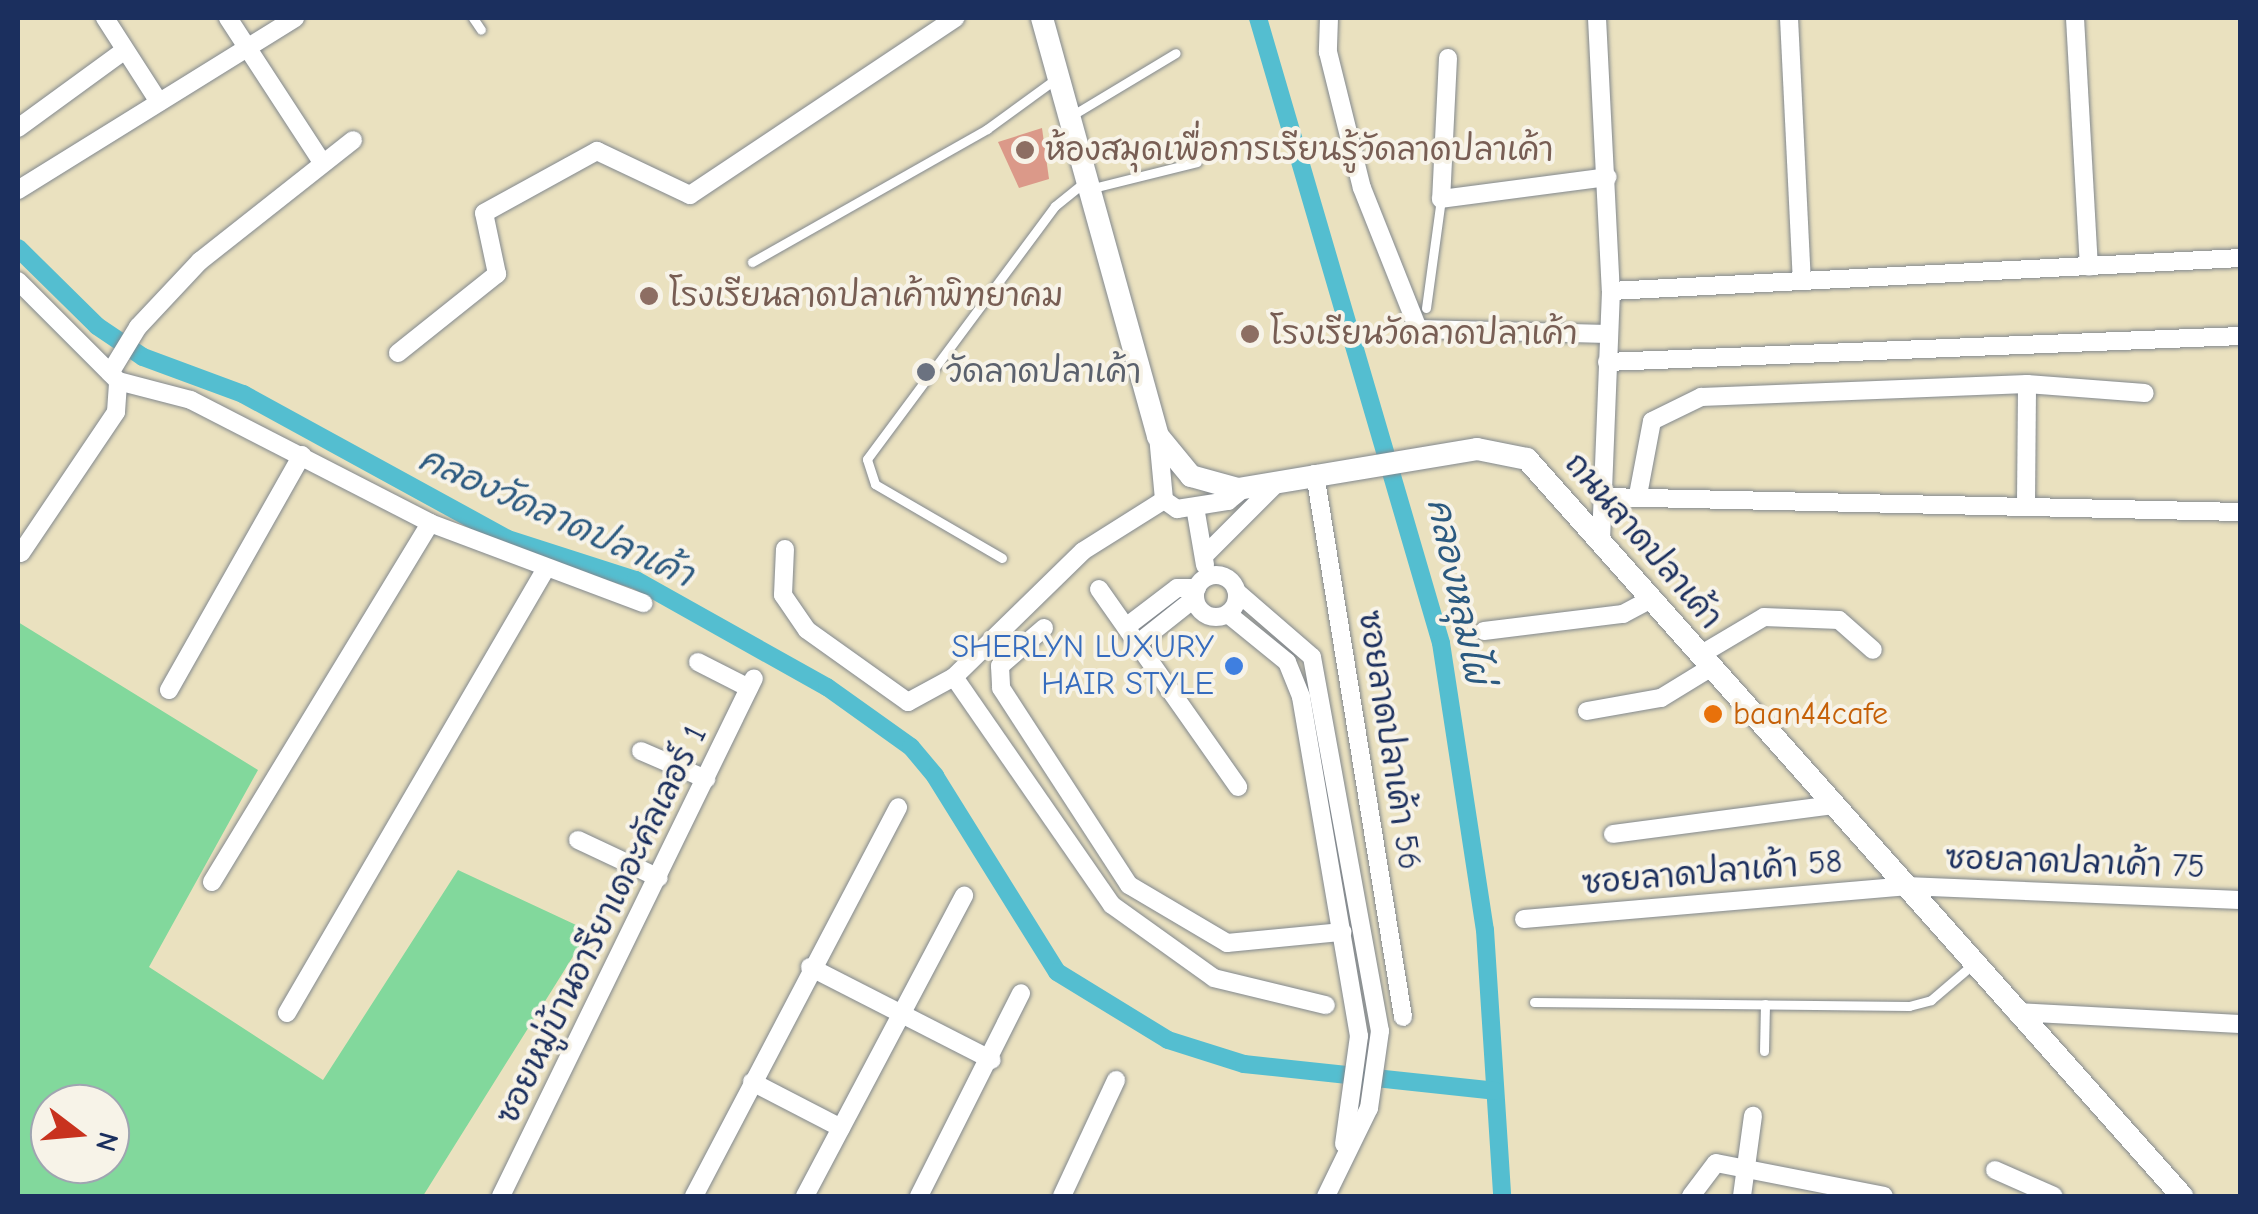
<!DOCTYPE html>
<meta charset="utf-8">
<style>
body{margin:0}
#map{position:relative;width:2258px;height:1214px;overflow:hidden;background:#eae1bf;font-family:"Comic Neue","Playpen Sans Thai",sans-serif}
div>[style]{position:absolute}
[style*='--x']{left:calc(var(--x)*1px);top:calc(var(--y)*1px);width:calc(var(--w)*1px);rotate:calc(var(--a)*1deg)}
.green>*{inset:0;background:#82d89c}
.canal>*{height:18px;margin:-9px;padding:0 9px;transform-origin:9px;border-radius:9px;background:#54bed0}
.building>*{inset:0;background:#db9989}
.roads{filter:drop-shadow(0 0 2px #82888e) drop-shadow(0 0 2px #82888e)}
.lane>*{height:9px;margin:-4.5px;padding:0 4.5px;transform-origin:4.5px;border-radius:4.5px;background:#fff}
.street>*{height:18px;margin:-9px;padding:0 9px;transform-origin:9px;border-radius:9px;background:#fff}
.street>.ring{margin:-9px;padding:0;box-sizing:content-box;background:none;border:18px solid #fff;border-radius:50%}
.secondary>*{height:22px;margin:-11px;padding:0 11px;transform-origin:11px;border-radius:11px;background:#fff}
.dots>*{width:28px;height:28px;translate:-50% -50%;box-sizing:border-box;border:5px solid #f7f3e8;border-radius:50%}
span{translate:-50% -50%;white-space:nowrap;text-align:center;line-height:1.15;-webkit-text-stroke:8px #f7f3e8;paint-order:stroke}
.education-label{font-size:32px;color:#785e54}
.left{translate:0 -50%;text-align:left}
.worship-label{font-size:32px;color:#5b616d}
.street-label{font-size:32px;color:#1b2f5e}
.shop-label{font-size:32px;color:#366cbe}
.right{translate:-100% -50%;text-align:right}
.food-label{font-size:32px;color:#c56008}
.water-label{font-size:35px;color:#2c5a80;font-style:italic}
.frame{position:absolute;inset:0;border:20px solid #1b2f5e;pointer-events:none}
.north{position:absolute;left:30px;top:1084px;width:100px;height:100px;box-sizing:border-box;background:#f7f3e8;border:2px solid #9fa5b1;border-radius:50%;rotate:106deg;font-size:28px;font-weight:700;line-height:40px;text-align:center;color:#1b2f5e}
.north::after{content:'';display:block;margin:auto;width:35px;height:45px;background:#c8321e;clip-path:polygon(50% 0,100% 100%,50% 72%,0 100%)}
</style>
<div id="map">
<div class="green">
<i style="clip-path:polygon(evenodd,18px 622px,258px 770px,149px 967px,323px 1080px,458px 870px,589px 931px,423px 1196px,18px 1196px,18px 622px,50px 1104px,110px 1104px,110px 1164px,50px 1164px,50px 1104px)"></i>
</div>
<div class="canal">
<i style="--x:1258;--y:18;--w:651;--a:73.68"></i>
<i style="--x:1441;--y:643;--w:290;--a:81.3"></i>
<i style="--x:1485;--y:930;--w:267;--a:86.3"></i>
<i style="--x:18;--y:248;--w:111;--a:44.6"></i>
<i style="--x:97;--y:326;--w:55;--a:34"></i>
<i style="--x:143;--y:357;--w:107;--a:20.3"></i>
<i style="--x:243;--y:394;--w:302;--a:28.7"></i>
<i style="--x:508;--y:539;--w:134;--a:17.8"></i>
<i style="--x:636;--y:580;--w:219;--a:29.3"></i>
<i style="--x:827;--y:687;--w:103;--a:35.5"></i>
<i style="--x:911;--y:747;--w:38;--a:50"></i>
<i style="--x:935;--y:776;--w:231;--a:58.1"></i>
<i style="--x:1057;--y:972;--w:130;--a:31.5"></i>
<i style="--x:1168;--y:1040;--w:80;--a:17.5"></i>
<i style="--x:1244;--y:1064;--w:252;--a:6.1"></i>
</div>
<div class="building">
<i style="clip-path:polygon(1042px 128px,1049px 179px,1019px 188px,998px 142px)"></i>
</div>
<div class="roads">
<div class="lane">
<i style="--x:473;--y:18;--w:14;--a:56"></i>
<i style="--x:1071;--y:116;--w:122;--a:-31"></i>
<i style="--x:1093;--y:188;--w:107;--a:-14"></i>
<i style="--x:752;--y:262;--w:270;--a:-29.5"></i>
<i style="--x:987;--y:129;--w:87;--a:-36.1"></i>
<i style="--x:1426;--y:308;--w:110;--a:-82.2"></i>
<i style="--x:1002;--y:558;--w:147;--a:-149.8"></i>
<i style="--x:875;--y:484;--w:26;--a:-108"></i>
<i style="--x:867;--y:459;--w:315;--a:-53.4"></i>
<i style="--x:1055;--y:206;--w:40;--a:-39"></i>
<i style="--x:1534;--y:1002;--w:375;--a:0.6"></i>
<i style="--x:1909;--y:1006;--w:23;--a:-15"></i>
<i style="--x:1931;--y:1000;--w:54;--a:-40.5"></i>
<i style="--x:1764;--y:1051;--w:47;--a:-88.8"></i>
</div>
<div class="street">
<i style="--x:105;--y:18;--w:100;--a:57.3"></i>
<i style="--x:228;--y:18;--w:172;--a:56.9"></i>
<i style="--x:1329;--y:18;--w:34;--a:92"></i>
<i style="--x:1328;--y:52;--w:140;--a:76"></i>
<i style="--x:1362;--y:188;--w:152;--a:68.3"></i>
<i style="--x:1418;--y:329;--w:190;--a:1.5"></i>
<i style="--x:1597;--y:18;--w:273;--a:87.1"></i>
<i style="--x:1611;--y:291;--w:245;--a:92.3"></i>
<i style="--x:1789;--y:18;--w:263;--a:87.2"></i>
<i style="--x:2075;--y:18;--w:249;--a:86.8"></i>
<i style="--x:1448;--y:58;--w:141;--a:92.8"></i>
<i style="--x:1441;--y:199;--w:168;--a:-7.5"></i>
<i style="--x:18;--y:128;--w:132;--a:-36.1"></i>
<i style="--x:18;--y:190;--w:326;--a:-31.8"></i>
<i style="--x:18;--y:281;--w:141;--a:45"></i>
<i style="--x:118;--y:381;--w:75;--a:14.6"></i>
<i style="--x:191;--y:400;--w:269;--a:27.2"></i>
<i style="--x:430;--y:523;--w:228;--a:20.6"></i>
<i style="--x:1611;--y:291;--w:630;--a:-3"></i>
<i style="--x:398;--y:353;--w:127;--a:-38.6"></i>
<i style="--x:497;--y:274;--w:62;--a:-102"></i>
<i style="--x:484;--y:213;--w:129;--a:-28.8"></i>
<i style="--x:597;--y:151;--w:103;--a:25.3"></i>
<i style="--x:690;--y:195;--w:319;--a:-33.7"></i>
<i style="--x:1607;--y:362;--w:634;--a:-2.35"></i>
<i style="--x:110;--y:373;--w:54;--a:-58.7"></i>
<i style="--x:138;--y:327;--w:91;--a:-46.8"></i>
<i style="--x:200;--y:261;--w:195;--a:-38.3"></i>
<i style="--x:1158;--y:436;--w:64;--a:84.6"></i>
<i style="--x:1164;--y:500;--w:16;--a:35"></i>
<i style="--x:1177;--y:509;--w:52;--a:-8.9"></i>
<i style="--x:1228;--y:501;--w:21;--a:-39"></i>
<i style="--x:1315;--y:474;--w:550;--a:80.79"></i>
<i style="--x:1638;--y:495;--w:75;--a:-79.3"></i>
<i style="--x:1652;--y:421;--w:55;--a:-26.1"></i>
<i style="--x:1701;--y:397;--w:326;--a:-2.3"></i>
<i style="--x:2027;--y:384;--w:118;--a:4.4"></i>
<i style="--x:1604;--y:497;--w:636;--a:1.35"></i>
<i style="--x:2026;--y:504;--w:120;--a:-89.5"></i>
<i style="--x:1195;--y:507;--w:59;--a:80.2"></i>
<i style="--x:785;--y:549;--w:46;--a:92.5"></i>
<i style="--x:783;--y:595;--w:42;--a:55.6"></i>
<i style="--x:807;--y:630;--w:124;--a:35.5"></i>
<i style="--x:908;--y:702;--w:52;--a:-28.5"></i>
<i style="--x:954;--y:677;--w:180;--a:-44.3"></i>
<i style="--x:1083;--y:551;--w:96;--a:-32.2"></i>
<i style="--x:21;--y:553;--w:170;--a:-56"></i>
<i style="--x:116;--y:412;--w:31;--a:-86"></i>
<i style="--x:1204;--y:556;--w:105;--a:-45"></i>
<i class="ring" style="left:1195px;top:575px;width:24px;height:24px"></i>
<i style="--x:1099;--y:589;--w:242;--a:54.9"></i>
<i style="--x:1237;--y:592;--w:99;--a:40.9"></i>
<i style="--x:1312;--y:657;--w:380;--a:79.7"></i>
<i style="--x:1380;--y:1031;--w:78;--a:98.1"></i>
<i style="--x:1369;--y:1108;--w:98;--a:116"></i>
<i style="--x:1228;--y:614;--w:76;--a:39.1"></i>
<i style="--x:1287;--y:662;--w:38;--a:68"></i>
<i style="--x:1301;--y:697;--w:344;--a:80.3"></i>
<i style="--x:1359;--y:1036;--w:109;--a:97.9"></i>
<i style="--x:1126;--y:627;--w:64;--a:-37.4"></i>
<i style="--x:1177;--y:588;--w:20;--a:0"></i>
<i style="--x:1044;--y:628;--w:58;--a:139.2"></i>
<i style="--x:1000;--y:666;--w:22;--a:87"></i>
<i style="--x:1001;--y:688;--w:235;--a:57"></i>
<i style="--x:1129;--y:885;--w:114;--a:30.6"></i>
<i style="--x:1227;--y:943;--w:116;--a:-5.5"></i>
<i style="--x:1484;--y:631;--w:140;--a:-7"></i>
<i style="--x:1623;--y:614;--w:34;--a:-28"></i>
<i style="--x:1137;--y:644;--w:74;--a:-38.4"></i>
<i style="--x:1700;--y:655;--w:74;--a:-30.7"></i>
<i style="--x:1764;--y:617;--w:75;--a:2.3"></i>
<i style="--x:1839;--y:620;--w:45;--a:41.4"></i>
<i style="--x:698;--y:662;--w:57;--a:27"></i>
<i style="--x:954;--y:677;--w:277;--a:55.3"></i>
<i style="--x:1112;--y:905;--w:125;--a:35.6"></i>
<i style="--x:1214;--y:978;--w:115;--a:13.6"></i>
<i style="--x:169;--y:690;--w:270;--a:-60.5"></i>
<i style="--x:1587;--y:711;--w:75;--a:-10"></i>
<i style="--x:1661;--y:698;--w:57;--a:-31.5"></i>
<i style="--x:641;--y:751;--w:71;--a:23.3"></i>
<i style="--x:1613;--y:834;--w:221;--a:-7.5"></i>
<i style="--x:578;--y:840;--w:89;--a:25.1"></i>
<i style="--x:212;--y:882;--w:420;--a:-58.7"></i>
<i style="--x:1524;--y:919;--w:383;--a:-4.9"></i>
<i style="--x:1906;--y:886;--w:334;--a:2.4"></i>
<i style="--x:810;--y:967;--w:204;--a:27.1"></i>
<i style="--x:2016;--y:1012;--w:224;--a:3.1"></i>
<i style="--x:287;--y:1013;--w:513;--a:-59.78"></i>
<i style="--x:752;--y:1082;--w:100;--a:27.3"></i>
<i style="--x:1995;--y:1170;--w:64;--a:23.8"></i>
<i style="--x:501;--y:1196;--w:576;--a:-63.97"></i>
<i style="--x:694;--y:1196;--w:439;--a:-62.3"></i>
<i style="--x:805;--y:1196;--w:340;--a:-62.1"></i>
<i style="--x:919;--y:1196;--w:227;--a:-63.3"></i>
<i style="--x:1062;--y:1196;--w:128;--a:-65"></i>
<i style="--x:1691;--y:1196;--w:41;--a:-52.9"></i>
<i style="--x:1716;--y:1163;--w:171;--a:11.1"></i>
<i style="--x:1742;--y:1196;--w:81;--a:-82.2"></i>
</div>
<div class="secondary">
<i style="--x:1042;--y:18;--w:434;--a:74.5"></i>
<i style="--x:1158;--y:436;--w:52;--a:50.5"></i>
<i style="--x:1191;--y:476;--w:49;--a:15.5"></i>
<i style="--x:1238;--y:489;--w:242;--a:-9.5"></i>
<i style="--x:1477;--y:449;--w:51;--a:11.3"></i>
<i style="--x:1527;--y:459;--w:986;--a:48.37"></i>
</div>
</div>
<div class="dots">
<i style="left:1025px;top:150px;background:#8d6e63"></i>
<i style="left:649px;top:296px;background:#8d6e63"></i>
<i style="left:1250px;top:334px;background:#8d6e63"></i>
<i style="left:926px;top:372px;background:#6b7280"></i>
<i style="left:1234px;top:666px;background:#3f7fe0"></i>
<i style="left:1713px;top:714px;background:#e8710a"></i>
</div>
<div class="education-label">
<span class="left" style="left:1045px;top:150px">ห้องสมุดเพื่อการเรียนรู้วัดลาดปลาเค้า</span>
<span class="left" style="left:669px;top:296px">โรงเรียนลาดปลาเค้าพิทยาคม</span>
<span class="left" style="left:1270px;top:334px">โรงเรียนวัดลาดปลาเค้า</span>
</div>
<div class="worship-label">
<span class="left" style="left:946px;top:372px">วัดลาดปลาเค้า</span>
</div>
<div class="street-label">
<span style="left:1643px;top:541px;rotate:49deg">ถนนลาดปลาเค้า</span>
<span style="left:1389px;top:740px;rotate:81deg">ซอยลาดปลาเค้า 56</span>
<span style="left:2075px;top:863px;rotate:2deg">ซอยลาดปลาเค้า 75</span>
<span style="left:1712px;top:873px;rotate:-5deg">ซอยลาดปลาเค้า 58</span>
<span style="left:602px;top:925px;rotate:-64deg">ซอยหมู่บ้านอารียาเดอะคัลเลอร์ 1</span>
</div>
<div class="shop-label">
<span class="right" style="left:1214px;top:666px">SHERLYN LUXURY<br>HAIR STYLE</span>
</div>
<div class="food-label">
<span class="left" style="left:1733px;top:714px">baan44cafe</span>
</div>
<div class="water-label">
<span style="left:556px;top:517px;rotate:24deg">คลองวัดลาดปลาเค้า</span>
<span style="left:1458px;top:591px;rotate:78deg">คลองหลุมไผ่</span>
</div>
<div class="frame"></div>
<div class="north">N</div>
</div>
